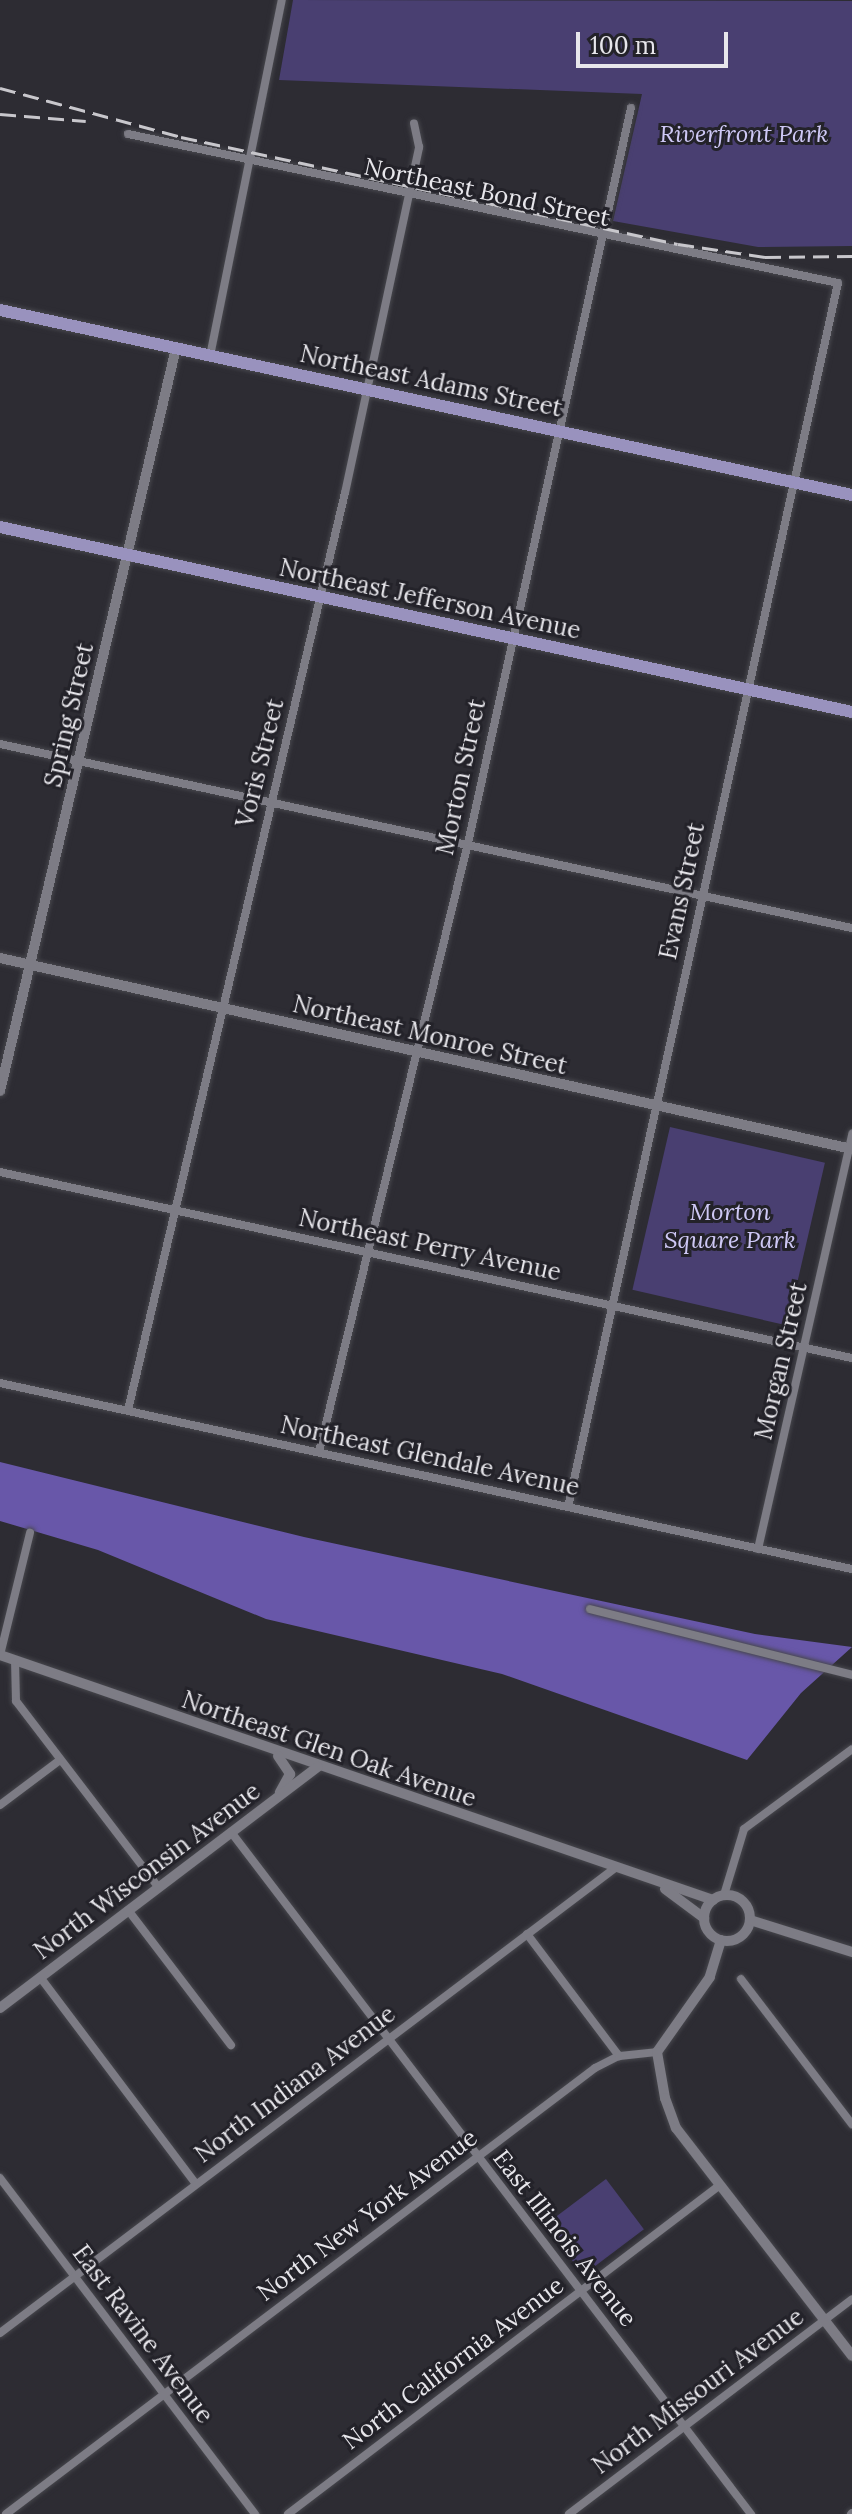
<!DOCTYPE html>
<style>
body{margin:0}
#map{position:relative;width:852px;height:2514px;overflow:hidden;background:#2d2c33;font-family:Lora,serif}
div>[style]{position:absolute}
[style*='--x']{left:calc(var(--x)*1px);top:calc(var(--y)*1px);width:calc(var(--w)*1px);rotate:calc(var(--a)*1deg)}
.green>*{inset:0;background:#493f71;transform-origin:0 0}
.forest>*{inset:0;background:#6857a9}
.roads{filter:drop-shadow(0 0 2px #47474d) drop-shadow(0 0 2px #47474d)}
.minor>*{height:8px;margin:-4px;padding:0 4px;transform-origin:4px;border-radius:4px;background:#7d7c85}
.tertiary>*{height:10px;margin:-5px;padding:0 5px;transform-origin:5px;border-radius:5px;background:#7d7c85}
.tertiary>.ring{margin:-5px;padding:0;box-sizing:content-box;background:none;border:10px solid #7d7c85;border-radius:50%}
.primary>*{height:12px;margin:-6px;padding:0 6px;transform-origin:6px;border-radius:6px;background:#9992be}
.rail>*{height:3px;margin-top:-1.5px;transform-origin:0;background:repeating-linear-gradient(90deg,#c8c7cc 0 16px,transparent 0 24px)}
span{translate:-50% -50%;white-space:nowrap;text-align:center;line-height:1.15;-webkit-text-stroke:6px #232229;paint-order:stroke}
.park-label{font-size:24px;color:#cec8f5;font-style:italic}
.street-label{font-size:24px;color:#e7e6eb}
.scale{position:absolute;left:576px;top:32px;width:152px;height:36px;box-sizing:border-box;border:4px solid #e7e6eb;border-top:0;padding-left:10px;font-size:24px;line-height:28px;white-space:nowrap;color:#e7e6eb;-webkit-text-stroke:6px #232229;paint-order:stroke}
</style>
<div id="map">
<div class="green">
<i style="clip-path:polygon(293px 0,852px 1px,852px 246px,758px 247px,613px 221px,642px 94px,279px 80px)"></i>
<i style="left:670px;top:1127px;width:159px;height:167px;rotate:13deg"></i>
<i style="left:606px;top:2179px;width:63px;height:76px;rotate:53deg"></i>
</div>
<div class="forest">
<i style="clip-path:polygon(0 1462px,304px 1537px,755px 1634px,852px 1647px,801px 1693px,747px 1760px,502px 1674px,266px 1619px,98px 1550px,0 1521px)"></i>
</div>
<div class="roads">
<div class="minor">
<i style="--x:128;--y:134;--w:725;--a:11.85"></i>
<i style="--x:838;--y:283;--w:1253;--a:102.44"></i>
<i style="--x:210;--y:356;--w:363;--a:-78.6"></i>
<i style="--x:0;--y:744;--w:872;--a:12.19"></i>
<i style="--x:0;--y:1172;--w:872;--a:12.32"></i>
<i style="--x:0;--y:1383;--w:872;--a:12.32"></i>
<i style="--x:128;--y:1410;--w:942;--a:-76.69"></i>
<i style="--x:345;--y:493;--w:354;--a:-77.9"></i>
<i style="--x:419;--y:147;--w:24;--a:-102"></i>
<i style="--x:319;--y:1452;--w:627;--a:-76.25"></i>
<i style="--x:468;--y:843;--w:753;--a:-77.5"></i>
<i style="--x:758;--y:1549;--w:426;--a:-77.2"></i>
<i style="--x:590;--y:1609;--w:270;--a:14.1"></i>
<i style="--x:0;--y:1655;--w:126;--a:-76.2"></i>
<i style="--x:15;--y:1660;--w:41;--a:88.6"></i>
<i style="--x:16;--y:1701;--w:234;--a:52.6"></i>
<i style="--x:0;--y:1805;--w:75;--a:-36.9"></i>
<i style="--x:231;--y:1832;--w:858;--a:52.68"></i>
<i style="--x:724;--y:1895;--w:69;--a:-73.1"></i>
<i style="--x:744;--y:1829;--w:134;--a:-36.5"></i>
<i style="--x:128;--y:1910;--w:170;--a:52.7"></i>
<i style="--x:527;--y:1934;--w:153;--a:53"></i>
<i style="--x:40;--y:1977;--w:259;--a:53"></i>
<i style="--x:741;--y:1979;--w:183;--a:52.6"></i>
<i style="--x:0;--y:2178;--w:422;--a:52.8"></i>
<i style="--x:0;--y:2333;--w:771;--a:-37.09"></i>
<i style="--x:6;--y:2514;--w:739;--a:-37.13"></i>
<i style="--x:595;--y:2068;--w:27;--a:-27"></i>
<i style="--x:619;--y:2056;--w:38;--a:-6"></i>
<i style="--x:288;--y:2514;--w:543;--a:-37.29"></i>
<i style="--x:569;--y:2514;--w:355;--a:-37.2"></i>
<i style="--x:851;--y:2514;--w:1;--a:-45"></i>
</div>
<div class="tertiary">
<i style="--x:0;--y:958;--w:873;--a:12.64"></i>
<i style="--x:0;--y:1091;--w:764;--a:-76.67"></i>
<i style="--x:0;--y:1655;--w:754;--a:18.96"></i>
<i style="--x:278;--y:1756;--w:22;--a:56"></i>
<i style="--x:290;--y:1774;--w:21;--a:119"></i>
<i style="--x:665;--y:1889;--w:49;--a:36.6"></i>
<i class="ring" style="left:704px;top:1895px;width:36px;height:36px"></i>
<i style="--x:750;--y:1920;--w:107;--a:17.4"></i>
<i style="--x:721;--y:1940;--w:39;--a:107"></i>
<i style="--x:710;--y:1977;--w:92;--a:125.2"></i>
<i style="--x:657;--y:2052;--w:47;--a:80.1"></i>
<i style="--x:665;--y:2098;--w:32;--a:70"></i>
<i style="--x:676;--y:2128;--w:288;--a:52.3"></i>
<i style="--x:0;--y:2008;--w:399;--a:-37.2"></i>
</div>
<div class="primary">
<i style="--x:0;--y:310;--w:872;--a:12.25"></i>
<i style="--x:0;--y:527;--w:872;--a:12.25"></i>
</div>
</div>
<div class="rail">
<i style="--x:0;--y:88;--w:188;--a:15.1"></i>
<i style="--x:181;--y:137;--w:508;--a:12.15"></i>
<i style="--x:678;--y:244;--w:88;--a:8.5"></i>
<i style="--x:765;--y:257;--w:87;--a:-0.7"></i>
<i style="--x:0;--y:114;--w:86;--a:4.7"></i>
</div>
<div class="park-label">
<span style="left:744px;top:134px">Riverfront Park</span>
<span style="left:730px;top:1226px">Morton<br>Square Park</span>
</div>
<div class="street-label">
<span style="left:487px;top:192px;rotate:12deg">Northeast Bond Street</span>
<span style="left:431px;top:381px;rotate:12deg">Northeast Adams Street</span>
<span style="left:430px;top:599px;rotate:12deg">Northeast Jefferson Avenue</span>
<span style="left:69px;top:715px;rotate:-77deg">Spring Street</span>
<span style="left:260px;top:763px;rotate:-76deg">Voris Street</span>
<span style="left:461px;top:777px;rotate:-78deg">Morton Street</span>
<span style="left:682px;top:891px;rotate:-78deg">Evans Street</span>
<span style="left:430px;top:1035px;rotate:13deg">Northeast Monroe Street</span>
<span style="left:430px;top:1245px;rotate:12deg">Northeast Perry Avenue</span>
<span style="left:781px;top:1361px;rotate:-77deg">Morgan Street</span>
<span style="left:430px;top:1456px;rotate:12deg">Northeast Glendale Avenue</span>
<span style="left:329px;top:1749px;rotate:19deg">Northeast Glen Oak Avenue</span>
<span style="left:147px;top:1871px;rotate:-37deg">North Wisconsin Avenue</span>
<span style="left:295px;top:2084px;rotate:-37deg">North Indiana Avenue</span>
<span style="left:367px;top:2215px;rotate:-37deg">North New York Avenue</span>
<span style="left:565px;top:2238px;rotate:52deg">East Illinois Avenue</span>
<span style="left:143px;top:2334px;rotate:53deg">East Ravine Avenue</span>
<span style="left:453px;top:2363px;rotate:-37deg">North California Avenue</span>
<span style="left:698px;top:2391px;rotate:-37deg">North Missouri Avenue</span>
</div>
<div class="scale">100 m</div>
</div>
